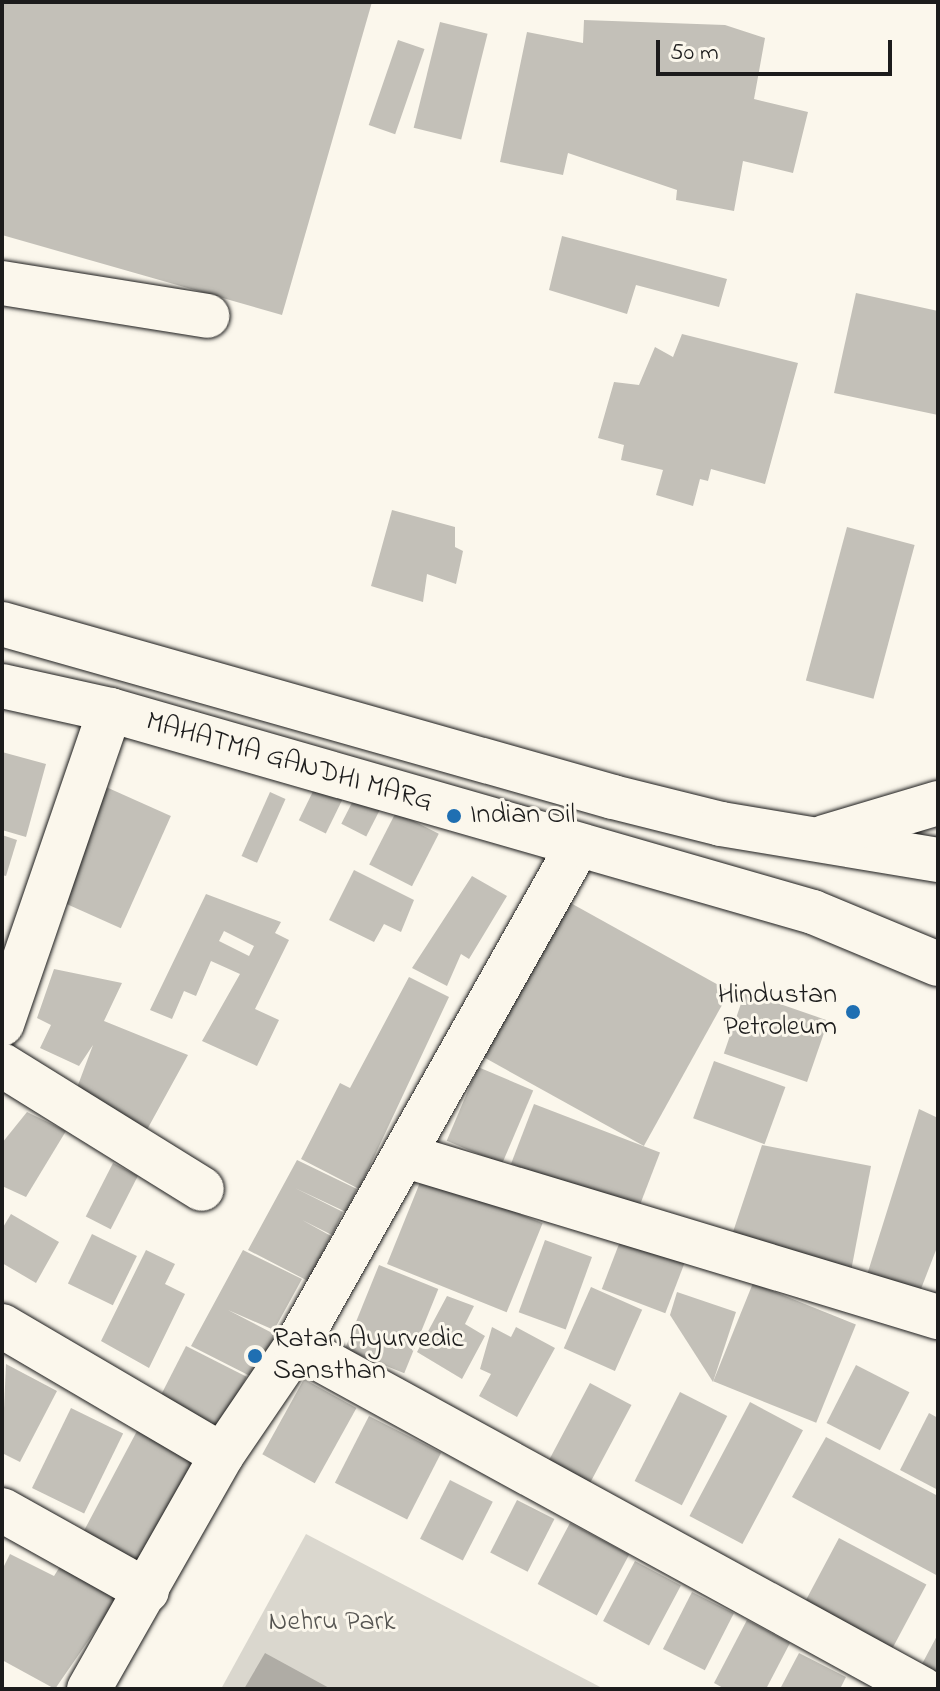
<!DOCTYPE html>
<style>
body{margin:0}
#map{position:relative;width:940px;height:1691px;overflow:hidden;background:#fbf7ec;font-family:"Indie Flower",sans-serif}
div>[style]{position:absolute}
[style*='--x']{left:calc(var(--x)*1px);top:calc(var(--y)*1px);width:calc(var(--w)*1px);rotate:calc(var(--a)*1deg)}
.green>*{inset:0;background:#dad7ce}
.water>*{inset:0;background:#afaca5}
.building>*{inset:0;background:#c3c0b8;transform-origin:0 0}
.roads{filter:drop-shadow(0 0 2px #1c1c1c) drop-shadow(0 0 2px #1c1c1c)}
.minor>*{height:44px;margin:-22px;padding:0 22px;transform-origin:22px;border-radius:22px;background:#fbf7ec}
.major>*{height:44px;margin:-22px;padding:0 22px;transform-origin:22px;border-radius:22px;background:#fbf7ec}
.dots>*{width:22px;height:22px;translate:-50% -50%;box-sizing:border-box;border:4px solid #fbf7ec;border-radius:50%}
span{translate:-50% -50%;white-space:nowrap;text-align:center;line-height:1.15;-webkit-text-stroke:6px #fbf7ec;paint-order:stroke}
.street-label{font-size:28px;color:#1c1c1c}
.poi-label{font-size:28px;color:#1c1c1c}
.left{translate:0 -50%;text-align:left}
.right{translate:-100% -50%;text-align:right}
.park-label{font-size:28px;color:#555451}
.frame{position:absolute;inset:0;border:4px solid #1c1c1c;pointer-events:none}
.scale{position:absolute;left:656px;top:40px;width:236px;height:36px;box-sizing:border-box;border:4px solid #1c1c1c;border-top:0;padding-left:10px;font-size:24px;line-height:28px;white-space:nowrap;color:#1c1c1c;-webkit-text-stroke:6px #fbf7ec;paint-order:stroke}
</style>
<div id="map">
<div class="green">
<i style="clip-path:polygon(306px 1534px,604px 1689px,221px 1689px)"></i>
</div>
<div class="water">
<i style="clip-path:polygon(265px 1653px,331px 1689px,244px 1689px)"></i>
</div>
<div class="building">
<i style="clip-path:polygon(2px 2px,372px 2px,282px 315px,2px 235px)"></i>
<i style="clip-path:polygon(584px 20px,725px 25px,765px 38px,754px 99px,808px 112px,793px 173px,743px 161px,734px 211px,676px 200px,677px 190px,568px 153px,563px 175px,500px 162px,527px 32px,583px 43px)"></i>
<i style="left:440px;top:22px;width:49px;height:109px;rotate:14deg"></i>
<i style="left:398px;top:40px;width:28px;height:90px;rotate:19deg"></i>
<i style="clip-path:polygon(562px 236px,727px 279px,719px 307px,636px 285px,627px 314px,549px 290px)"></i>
<i style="clip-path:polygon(856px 293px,938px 311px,938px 415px,834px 393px)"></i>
<i style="clip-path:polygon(682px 334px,798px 363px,765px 484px,711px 469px,708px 481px,700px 479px,693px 506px,656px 495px,663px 470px,621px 460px,624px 445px,598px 438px,614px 382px,639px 385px,655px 347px,673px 357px)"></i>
<i style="clip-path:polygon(392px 510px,455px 527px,455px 547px,463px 551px,456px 584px,427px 574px,423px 602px,371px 586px)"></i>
<i style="left:847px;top:527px;width:70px;height:159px;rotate:15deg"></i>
<i style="clip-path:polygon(2px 752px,46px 764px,26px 837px,2px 830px)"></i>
<i style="left:319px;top:779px;width:30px;height:46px;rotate:26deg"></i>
<i style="left:106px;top:787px;width:71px;height:123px;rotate:24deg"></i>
<i style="left:359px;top:789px;width:28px;height:39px;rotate:27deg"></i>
<i style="left:270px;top:792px;width:17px;height:70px;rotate:24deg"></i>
<i style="left:396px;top:812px;width:48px;height:59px;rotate:27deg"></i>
<i style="clip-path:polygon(2px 835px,17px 840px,6px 876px,2px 875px)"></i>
<i style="clip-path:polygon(354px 870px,414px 900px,401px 932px,384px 924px,374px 942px,329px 920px)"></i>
<i style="clip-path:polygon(472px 876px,507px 896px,469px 959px,461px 954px,447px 986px,412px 968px)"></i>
<i style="clip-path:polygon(evenodd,206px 894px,281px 922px,275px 933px,289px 940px,255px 1009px,279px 1020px,257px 1066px,202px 1041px,240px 974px,211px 961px,196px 996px,184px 991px,172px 1019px,150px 1010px,206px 894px,224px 931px,254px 946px,249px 956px,219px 941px,224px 931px)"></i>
<i style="left:567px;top:901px;width:186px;height:177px;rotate:29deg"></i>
<i style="clip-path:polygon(54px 969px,122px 983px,104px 1021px,188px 1055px,143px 1137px,72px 1101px,93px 1045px,79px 1066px,40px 1048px,51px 1025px,37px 1018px)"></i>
<i style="clip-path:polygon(409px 977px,449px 997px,359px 1189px,301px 1159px,340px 1083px,350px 1088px)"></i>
<i style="left:745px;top:992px;width:88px;height:65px;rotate:19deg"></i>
<i style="left:714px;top:1061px;width:76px;height:61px;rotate:20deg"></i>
<i style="left:478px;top:1067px;width:60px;height:80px;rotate:23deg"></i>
<i style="left:534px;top:1104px;width:135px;height:64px;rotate:21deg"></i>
<i style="clip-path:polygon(919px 1109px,938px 1118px,938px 1245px,919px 1294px,867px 1275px)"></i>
<i style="clip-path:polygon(27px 1112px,66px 1131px,26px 1197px,2px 1186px,2px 1143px)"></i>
<i style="clip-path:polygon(762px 1145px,871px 1166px,851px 1271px,732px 1235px)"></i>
<i style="clip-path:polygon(297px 1160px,357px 1189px,346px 1212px,295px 1188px,343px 1212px,332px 1235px,302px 1220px,331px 1236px,308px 1281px,248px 1250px)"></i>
<i style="left:113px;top:1163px;width:28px;height:60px;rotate:27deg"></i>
<i style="left:423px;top:1175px;width:129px;height:96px;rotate:22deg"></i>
<i style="clip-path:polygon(11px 1214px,59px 1242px,36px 1283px,2px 1263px,2px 1229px)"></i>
<i style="left:624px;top:1231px;width:68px;height:62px;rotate:21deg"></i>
<i style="left:92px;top:1234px;width:50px;height:55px;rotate:26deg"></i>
<i style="left:545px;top:1240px;width:50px;height:77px;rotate:20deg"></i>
<i style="clip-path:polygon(146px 1250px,175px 1264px,165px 1284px,185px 1294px,149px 1368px,101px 1341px)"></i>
<i style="clip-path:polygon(243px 1250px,302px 1279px,274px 1330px,228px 1310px,278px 1336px,256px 1379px,191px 1346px)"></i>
<i style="left:379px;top:1265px;width:64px;height:91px;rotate:22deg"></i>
<i style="left:753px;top:1283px;width:111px;height:106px;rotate:22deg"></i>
<i style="left:591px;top:1287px;width:56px;height:67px;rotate:24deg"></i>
<i style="clip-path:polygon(677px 1292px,736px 1312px,713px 1382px,670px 1315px)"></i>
<i style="clip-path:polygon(447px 1296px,474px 1306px,465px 1324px,485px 1336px,462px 1379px,417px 1352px)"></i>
<i style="clip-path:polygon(492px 1327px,511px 1337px,516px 1327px,555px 1348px,517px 1417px,479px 1396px,491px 1374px,480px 1369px)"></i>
<i style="left:186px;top:1346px;width:68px;height:59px;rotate:27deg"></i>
<i style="clip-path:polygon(6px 1364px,57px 1391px,20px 1462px,2px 1453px)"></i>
<i style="left:856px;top:1365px;width:60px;height:65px;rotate:27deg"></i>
<i style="left:304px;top:1379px;width:60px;height:86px;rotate:29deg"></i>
<i style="left:590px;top:1383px;width:47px;height:98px;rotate:28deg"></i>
<i style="left:680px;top:1392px;width:53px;height:100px;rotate:27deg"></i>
<i style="left:750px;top:1402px;width:60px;height:129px;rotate:28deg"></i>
<i style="left:71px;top:1408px;width:58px;height:89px;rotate:26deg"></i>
<i style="clip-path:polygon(929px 1413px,938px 1418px,938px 1490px,900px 1470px)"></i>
<i style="left:369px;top:1416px;width:81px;height:75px;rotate:27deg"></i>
<i style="left:137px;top:1431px;width:68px;height:115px;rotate:28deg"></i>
<i style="clip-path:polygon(826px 1437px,938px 1496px,938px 1576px,792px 1497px)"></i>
<i style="left:450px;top:1480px;width:48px;height:66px;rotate:27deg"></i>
<i style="left:517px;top:1500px;width:42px;height:59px;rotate:27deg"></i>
<i style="left:570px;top:1523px;width:67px;height:69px;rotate:28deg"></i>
<i style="left:839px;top:1538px;width:99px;height:76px;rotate:28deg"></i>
<i style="clip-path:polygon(10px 1554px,54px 1576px,61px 1565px,117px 1599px,55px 1689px,2px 1660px,2px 1570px)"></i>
<i style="left:635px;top:1561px;width:52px;height:68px;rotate:28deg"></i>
<i style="left:692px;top:1592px;width:47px;height:64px;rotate:27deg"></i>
<i style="clip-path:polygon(747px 1620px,790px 1643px,766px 1689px,725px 1689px,714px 1683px)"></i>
<i style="clip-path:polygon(938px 1634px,938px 1674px,922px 1664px)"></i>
<i style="clip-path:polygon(799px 1653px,846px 1677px,840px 1689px,780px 1689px)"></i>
</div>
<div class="roads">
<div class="minor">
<i style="--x:2;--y:283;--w:208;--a:9.1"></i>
<i style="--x:2;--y:1024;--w:332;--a:-71"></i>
<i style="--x:2;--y:1065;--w:235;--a:31.8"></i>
<i style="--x:406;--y:1156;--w:556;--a:16.84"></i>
<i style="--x:2;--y:1326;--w:255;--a:30.4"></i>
<i style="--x:296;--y:1346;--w:714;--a:28.72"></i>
<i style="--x:2;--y:1510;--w:166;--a:29.2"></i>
<i style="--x:89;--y:1689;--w:269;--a:-60.4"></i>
<i style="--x:222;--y:1455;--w:132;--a:-55.8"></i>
<i style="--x:296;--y:1346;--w:573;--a:-60.61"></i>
</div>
<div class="major">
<i style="--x:2;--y:624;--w:635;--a:15.81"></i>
<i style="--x:613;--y:797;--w:111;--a:14"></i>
<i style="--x:721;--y:824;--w:220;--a:9.4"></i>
<i style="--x:2;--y:686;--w:111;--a:12.5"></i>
<i style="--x:110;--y:710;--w:731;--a:16.03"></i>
<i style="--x:813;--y:912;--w:135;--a:22.6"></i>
<i style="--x:824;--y:837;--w:119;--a:-16.6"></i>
</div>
</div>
<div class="dots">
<i style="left:454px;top:816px;background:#1f6fb2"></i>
<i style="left:853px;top:1012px;background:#1f6fb2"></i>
<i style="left:255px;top:1356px;background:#1f6fb2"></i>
</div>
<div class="street-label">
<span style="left:289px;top:763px;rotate:16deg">MAHATMA GANDHI MARG</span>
</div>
<div class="poi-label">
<span class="left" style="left:470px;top:816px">Indian Oil</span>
<span class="right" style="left:837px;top:1012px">Hindustan<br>Petroleum</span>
<span class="left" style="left:273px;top:1356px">Ratan Ayurvedic<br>Sansthan</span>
</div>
<div class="park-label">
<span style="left:332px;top:1623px">Nehru Park</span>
</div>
<div class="frame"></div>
<div class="scale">50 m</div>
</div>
